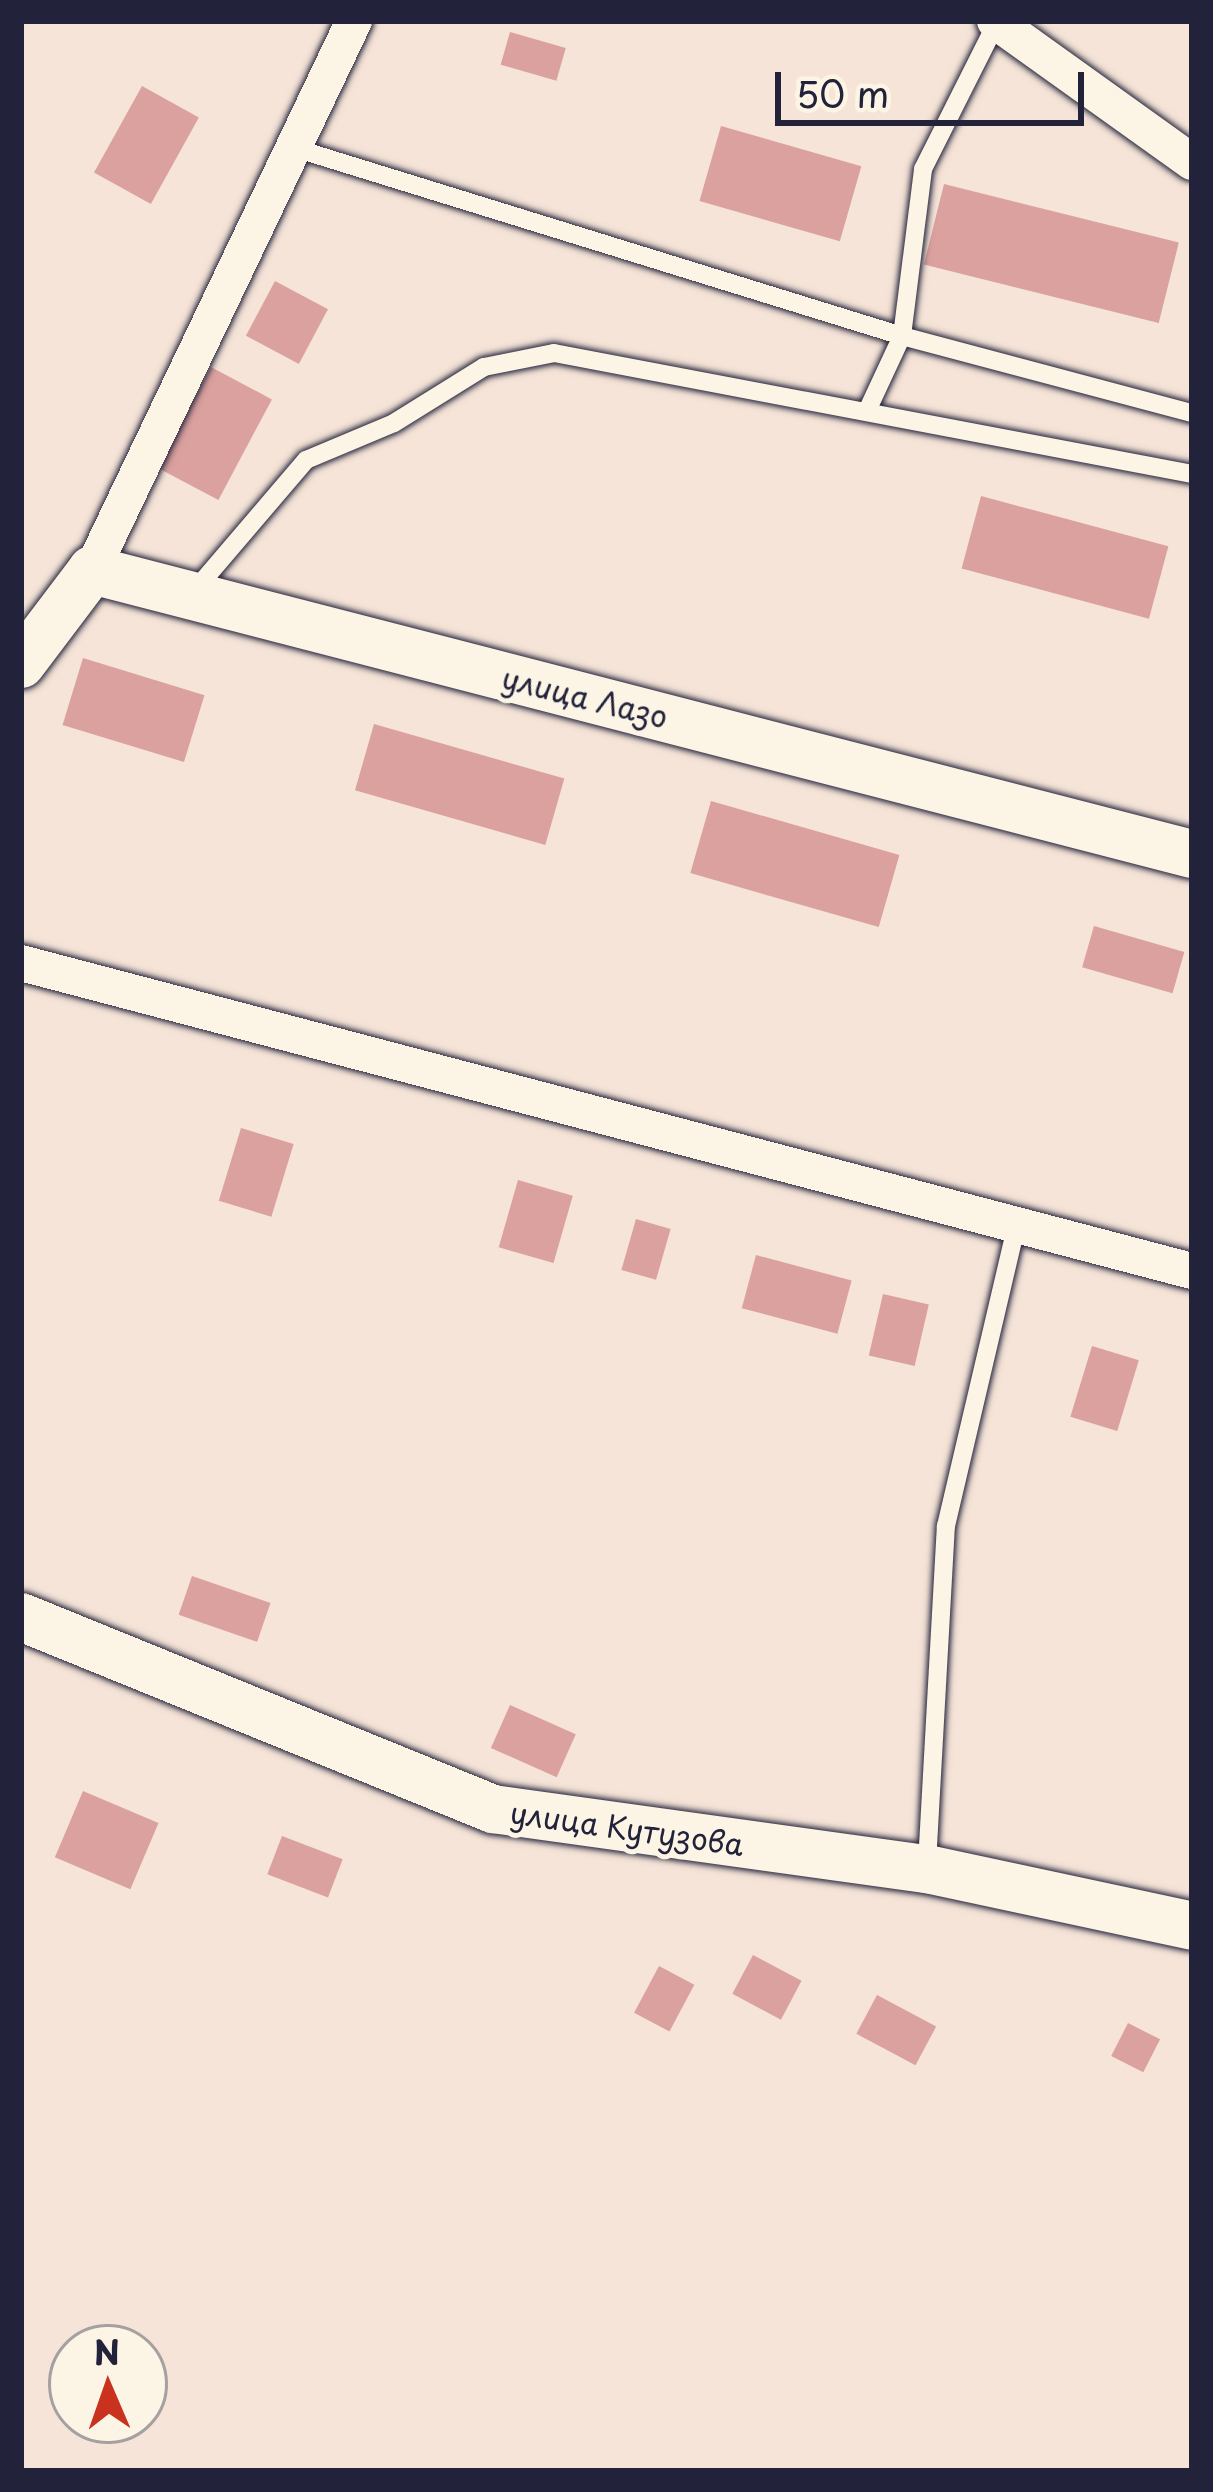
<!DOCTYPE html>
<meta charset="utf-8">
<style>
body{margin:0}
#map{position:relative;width:1213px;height:2492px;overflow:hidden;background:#f5e4d7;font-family:"Playpen Sans",sans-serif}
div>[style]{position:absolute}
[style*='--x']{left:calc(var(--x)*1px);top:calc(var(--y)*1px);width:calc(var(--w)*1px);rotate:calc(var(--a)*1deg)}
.building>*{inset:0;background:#dba19f;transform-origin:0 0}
.roads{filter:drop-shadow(0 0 3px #22223b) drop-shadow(0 0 3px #22223b)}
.lane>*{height:18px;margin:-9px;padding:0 9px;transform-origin:9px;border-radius:9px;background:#fcf5e5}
.street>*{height:36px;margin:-18px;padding:0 18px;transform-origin:18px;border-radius:18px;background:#fcf5e5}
.secondary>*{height:48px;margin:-24px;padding:0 24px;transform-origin:24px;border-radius:24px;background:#fcf5e5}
span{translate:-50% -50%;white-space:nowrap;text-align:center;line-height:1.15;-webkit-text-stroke:10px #fcf5e5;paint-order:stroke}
.street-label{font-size:30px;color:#22223b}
.frame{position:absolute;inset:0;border:24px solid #22223b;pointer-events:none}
.north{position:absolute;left:48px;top:2324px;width:120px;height:120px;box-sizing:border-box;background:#fcf5e5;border:3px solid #a5a1a1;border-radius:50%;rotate:358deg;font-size:33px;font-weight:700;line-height:48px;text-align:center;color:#22223b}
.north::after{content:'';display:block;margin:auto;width:42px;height:54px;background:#c8321e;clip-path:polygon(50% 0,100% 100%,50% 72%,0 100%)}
.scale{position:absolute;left:775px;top:72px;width:309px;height:54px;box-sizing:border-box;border:6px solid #22223b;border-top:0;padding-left:15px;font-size:36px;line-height:42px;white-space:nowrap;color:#22223b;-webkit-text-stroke:9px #fcf5e5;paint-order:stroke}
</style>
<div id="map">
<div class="building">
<i style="left:510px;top:32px;width:58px;height:34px;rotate:16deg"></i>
<i style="left:142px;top:86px;width:65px;height:99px;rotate:29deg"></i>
<i style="left:721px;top:126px;width:146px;height:78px;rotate:16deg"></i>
<i style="left:944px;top:184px;width:242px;height:83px;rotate:14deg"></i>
<i style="left:275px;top:281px;width:60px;height:62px;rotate:28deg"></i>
<i style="left:211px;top:367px;width:69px;height:114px;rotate:28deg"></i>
<i style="left:981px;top:496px;width:194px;height:75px;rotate:15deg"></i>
<i style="left:83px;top:658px;width:127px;height:70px;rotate:17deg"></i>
<i style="left:374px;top:724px;width:198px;height:69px;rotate:16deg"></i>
<i style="left:711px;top:801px;width:196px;height:75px;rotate:16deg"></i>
<i style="left:1094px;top:926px;width:94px;height:43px;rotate:16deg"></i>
<i style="left:241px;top:1128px;width:55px;height:76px;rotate:17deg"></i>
<i style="left:518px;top:1180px;width:57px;height:70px;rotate:16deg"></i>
<i style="left:636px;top:1219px;width:36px;height:53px;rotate:16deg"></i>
<i style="left:756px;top:1255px;width:99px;height:55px;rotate:15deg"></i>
<i style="left:883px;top:1294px;width:47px;height:63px;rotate:13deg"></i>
<i style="left:1092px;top:1346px;width:49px;height:74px;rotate:17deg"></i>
<i style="left:192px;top:1576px;width:83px;height:41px;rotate:19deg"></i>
<i style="left:510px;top:1705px;width:72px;height:47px;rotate:24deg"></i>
<i style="left:83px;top:1791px;width:82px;height:72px;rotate:23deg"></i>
<i style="left:282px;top:1836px;width:65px;height:41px;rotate:21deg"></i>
<i style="left:753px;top:1955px;width:55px;height:44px;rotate:28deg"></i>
<i style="left:659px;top:1966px;width:40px;height:53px;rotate:28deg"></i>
<i style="left:877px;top:1995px;width:67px;height:44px;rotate:28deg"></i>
<i style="left:1128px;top:2023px;width:36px;height:37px;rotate:27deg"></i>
</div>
<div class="roads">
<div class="lane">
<i style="--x:288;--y:146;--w:643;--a:17.19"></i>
<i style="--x:902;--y:336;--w:300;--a:14.9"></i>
<i style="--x:867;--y:411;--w:83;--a:-65"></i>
<i style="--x:902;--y:336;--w:168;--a:-82.8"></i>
<i style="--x:923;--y:169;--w:165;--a:-63.3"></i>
<i style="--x:195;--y:590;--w:171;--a:-49.5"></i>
<i style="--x:306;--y:460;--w:95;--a:-22.8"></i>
<i style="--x:394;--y:423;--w:106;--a:-31.9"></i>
<i style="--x:484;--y:367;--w:71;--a:-11.3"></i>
<i style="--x:554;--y:353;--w:649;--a:10.74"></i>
<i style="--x:927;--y:1864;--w:339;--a:-86.8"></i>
<i style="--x:946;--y:1526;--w:310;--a:-76.8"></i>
</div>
<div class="street">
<i style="--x:995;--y:21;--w:242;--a:35.6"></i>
<i style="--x:92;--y:570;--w:608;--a:-64.49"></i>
<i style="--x:21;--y:963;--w:1211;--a:14.74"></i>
</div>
<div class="secondary">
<i style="--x:21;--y:664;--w:118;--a:-52.9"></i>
<i style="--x:92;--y:570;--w:1136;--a:14.48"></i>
<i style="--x:21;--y:1617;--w:510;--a:22.14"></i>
<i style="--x:493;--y:1809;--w:438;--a:7.9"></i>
<i style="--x:927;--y:1869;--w:271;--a:12.1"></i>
</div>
</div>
<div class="street-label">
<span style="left:585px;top:697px;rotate:14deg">улица Лазо</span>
<span style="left:627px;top:1828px;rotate:8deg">улица Кутузова</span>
</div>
<div class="frame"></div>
<div class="north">N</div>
<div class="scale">50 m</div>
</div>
